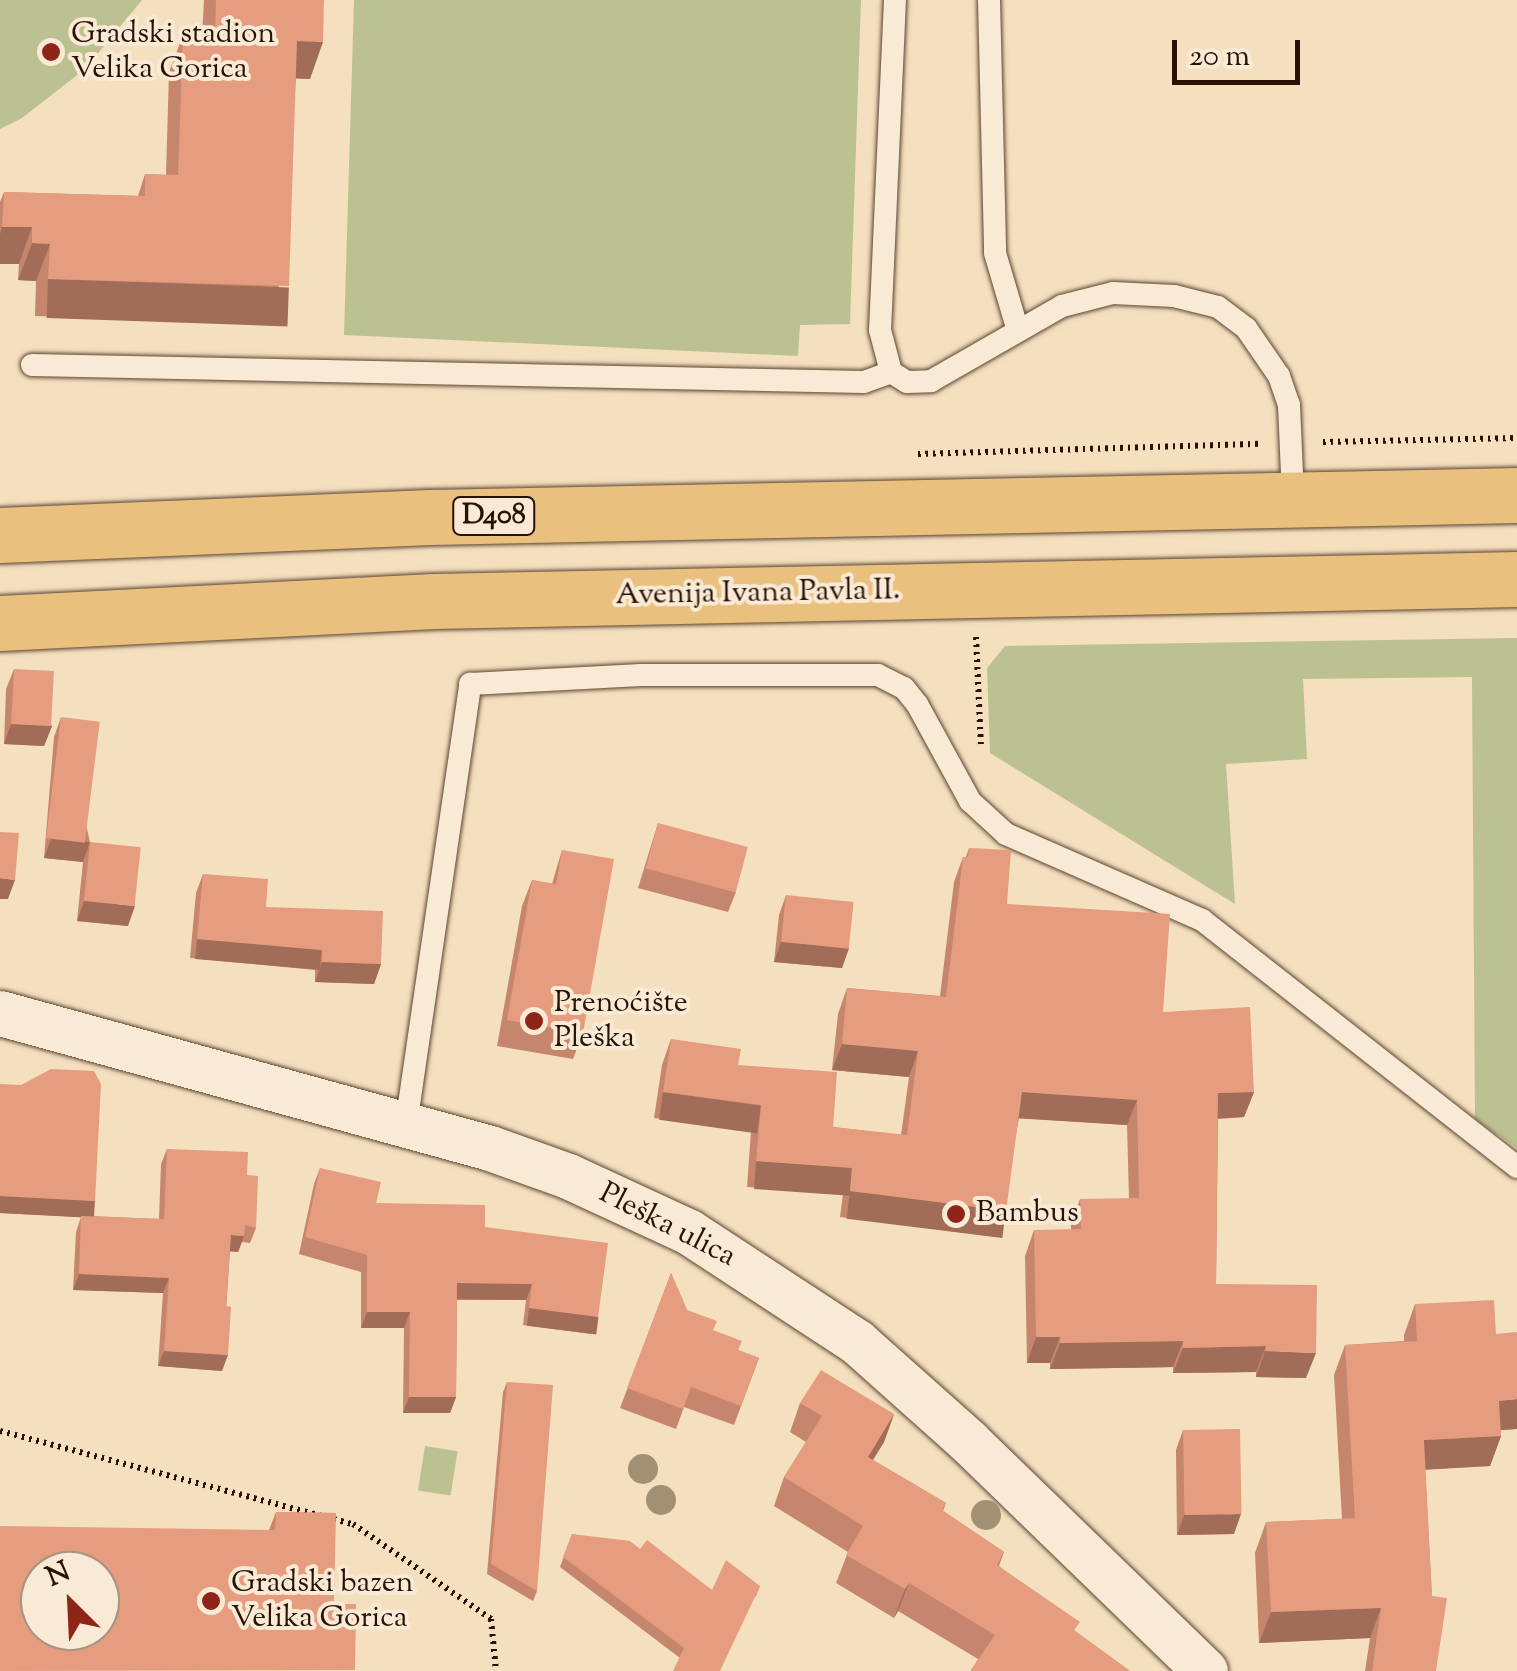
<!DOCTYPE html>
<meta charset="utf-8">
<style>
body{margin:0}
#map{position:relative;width:1517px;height:1671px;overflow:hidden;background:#f4dfbe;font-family:"Sorts Mill Goudy",serif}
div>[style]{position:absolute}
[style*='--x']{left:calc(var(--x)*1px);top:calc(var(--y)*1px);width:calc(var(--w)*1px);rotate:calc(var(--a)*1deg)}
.green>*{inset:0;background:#bcc191;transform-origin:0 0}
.path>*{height:6px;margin-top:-3px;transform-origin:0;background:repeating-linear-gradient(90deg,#2a1104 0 2.5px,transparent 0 7.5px)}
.roads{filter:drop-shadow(0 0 2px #5c4432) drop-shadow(0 0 2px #5c4432)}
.lane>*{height:22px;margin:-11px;padding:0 11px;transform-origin:11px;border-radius:11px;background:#f8ead5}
.street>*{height:45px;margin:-22.5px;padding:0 22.5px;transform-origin:22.5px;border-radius:22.5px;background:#f8ead5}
.primary>*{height:55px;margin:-27.5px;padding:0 27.5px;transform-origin:27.5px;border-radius:27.5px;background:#eac07f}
.trees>*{width:30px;height:30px;margin:-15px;border-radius:50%;background:#a19073}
.wall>*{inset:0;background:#c6866d}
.shaded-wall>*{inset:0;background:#a16d59;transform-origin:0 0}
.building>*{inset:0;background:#e69c7f;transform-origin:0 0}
.dots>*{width:28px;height:28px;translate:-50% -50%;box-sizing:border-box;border:5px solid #f8ead5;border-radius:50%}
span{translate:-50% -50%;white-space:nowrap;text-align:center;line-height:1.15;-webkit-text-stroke:8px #f8ead5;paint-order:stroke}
.shield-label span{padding:2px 8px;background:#f8ead5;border:2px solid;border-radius:8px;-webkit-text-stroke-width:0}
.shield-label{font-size:28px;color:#2a1104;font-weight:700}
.poi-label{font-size:30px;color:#2a1104}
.left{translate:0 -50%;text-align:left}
.street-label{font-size:30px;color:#2a1104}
.north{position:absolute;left:20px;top:1551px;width:100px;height:100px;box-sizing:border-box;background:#f8ead5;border:2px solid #a69381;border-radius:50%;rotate:336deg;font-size:28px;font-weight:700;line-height:40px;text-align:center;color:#2a1104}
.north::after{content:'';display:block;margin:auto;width:35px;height:45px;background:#8f2418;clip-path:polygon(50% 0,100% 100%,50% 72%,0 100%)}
.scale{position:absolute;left:1172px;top:40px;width:128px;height:45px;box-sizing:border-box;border:5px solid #2a1104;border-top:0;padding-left:12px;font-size:30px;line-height:35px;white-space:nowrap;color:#2a1104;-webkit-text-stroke:8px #f8ead5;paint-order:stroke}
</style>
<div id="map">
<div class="green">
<i style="clip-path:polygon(0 0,142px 0,85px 69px,22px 118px,0 129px)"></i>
<i style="clip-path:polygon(354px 0,861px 0,850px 324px,800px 325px,798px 356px,344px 335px)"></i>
<i style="clip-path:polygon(1517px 638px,1517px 1148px,1475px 1119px,1472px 677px,1303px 679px,1307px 759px,1226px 764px,1235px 904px,990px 753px,987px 668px,1005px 646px)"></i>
<i style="left:425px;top:1446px;width:33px;height:45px;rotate:9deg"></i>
</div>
<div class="path">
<i style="--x:1323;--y:442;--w:194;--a:-1.2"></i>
<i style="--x:918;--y:454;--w:343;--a:-1.7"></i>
<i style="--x:976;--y:637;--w:112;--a:87.4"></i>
<i style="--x:0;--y:1431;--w:365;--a:14.8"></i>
<i style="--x:353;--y:1524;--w:168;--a:34.5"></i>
<i style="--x:491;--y:1619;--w:52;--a:84.5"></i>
</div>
<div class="roads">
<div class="lane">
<i style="--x:895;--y:0;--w:330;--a:92.6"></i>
<i style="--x:880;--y:330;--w:43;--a:75.3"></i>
<i style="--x:891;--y:372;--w:19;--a:32"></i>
<i style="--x:907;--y:382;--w:24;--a:-2"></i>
<i style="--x:931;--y:381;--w:151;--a:-29.8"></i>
<i style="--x:1062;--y:306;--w:53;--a:-14.3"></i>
<i style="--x:1113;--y:293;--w:61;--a:2.8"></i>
<i style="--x:1174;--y:296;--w:45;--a:14"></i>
<i style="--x:1218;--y:307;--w:35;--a:37"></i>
<i style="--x:1246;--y:328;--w:58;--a:55.5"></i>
<i style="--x:1279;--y:376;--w:31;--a:71"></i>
<i style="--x:1289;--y:405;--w:93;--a:87.5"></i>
<i style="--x:989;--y:0;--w:253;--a:88.6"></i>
<i style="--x:995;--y:253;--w:81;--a:73.6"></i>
<i style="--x:32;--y:365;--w:832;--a:1.17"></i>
<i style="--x:864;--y:382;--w:29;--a:-20"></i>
<i style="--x:406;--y:1125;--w:446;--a:-81.7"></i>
<i style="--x:470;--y:684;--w:171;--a:-3"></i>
<i style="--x:641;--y:675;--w:237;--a:0"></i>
<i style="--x:878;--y:675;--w:29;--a:27"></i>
<i style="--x:904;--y:688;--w:21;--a:51"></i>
<i style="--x:917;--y:704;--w:111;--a:61.3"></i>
<i style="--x:970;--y:801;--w:49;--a:42.5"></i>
<i style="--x:1006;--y:834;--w:214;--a:23.7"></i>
<i style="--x:1202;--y:920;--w:400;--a:38.1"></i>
</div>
<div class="street">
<i style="--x:0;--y:1013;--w:508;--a:15.4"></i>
<i style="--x:490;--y:1148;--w:83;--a:19.7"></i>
<i style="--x:568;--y:1176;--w:133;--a:24.8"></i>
<i style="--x:689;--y:1232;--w:201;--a:33.2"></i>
<i style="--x:857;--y:1342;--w:149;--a:41.7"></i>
<i style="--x:968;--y:1441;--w:330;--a:44.1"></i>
</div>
<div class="primary">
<i style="--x:0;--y:535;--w:430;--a:-2.4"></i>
<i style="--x:430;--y:517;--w:1087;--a:-1.16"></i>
<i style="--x:0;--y:623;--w:434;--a:-2.9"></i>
<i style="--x:433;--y:601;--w:1084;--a:-1.16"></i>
</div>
</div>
<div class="trees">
<i style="left:643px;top:1469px"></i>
<i style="left:661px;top:1500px"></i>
<i style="left:986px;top:1515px"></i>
</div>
<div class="wall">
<i style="clip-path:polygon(204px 0,324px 0,310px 79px,296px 78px,276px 323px,35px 316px,36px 281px,18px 280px,19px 264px,0 264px,0 202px,4px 192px,138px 196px,145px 174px,166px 175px,169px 72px,183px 35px,202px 36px)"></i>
<i style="clip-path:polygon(14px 669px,52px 726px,44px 746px,4px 744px,6px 689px)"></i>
<i style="clip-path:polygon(61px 717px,90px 842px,128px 926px,77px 921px,83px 862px,44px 858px,54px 737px)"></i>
<i style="clip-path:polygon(658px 823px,736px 892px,728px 912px,638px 888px)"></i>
<i style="clip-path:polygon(969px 848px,1007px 904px,1163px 1012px,1254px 1092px,1244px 1117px,1218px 1119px,1216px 1284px,1306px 1378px,1256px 1377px,1256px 1372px,1173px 1373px,1173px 1367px,1050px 1369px,1050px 1363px,1027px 1363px,1025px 1256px,1034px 1230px,1071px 1230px,1071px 1225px,1080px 1199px,1129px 1199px,1127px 1125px,1019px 1118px,997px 1237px,840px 1217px,843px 1194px,747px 1187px,751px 1131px,654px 1118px,662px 1065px,671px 1039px,738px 1065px,833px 1127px,901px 1135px,909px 1077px,832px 1070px,838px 1014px,847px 988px,940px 996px,954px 882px,963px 857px,966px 857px)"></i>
<i style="clip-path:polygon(562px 850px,583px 1033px,573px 1059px,497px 1046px,522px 906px,532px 880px,552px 884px)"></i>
<i style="clip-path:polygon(203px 874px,266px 907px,381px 964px,374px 984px,315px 982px,315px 970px,190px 958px,196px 893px)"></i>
<i style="clip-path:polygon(786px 895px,849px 948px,842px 968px,774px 962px,779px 915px)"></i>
<i style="clip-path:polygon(0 1084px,95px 1201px,90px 1216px,159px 1219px,161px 1164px,167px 1149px,247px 1175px,256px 1228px,250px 1243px,242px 1242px,238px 1252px,230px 1251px,222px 1371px,158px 1366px,163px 1293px,73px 1290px,76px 1232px,81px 1217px,0 1213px)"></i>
<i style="clip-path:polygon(320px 1168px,376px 1203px,485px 1227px,598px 1317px,592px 1334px,523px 1325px,526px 1300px,457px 1300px,456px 1397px,450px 1413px,403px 1413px,404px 1328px,361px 1328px,361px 1272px,299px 1254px,314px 1184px)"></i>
<i style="clip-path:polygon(671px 1273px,687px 1310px,738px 1350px,759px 1358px,734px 1425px,684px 1407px,676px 1429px,620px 1408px)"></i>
<i style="clip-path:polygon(1415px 1304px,1496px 1334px,1517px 1429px,1501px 1430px,1501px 1436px,1490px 1466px,1425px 1470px,1436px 1671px,1365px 1671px,1370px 1638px,1259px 1643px,1255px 1553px,1266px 1522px,1342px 1519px,1334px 1375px,1345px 1345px,1404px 1341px,1404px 1335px)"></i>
<i style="clip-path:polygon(507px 1382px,537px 1591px,533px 1601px,487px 1574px,503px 1392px)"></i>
<i style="clip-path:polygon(800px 1403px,894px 1414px,884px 1442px,873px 1460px,946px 1503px,943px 1511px,1004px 1552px,999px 1566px,1076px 1632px,1130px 1671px,971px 1671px,978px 1659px,898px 1611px,894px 1618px,836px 1583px,848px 1552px,774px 1506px,784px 1477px,806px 1442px,790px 1432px)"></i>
<i style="clip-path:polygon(1183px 1430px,1234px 1534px,1177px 1535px,1176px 1450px)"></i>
<i style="clip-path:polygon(276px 1512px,336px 1513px,0 1671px,269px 1530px)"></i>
<i style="clip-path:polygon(572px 1534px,640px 1549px,712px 1590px,760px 1586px,756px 1596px,680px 1658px,560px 1567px)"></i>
</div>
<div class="shaded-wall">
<i style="clip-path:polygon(297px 41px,323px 42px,310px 79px,284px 78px)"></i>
<i style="clip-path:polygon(2px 227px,32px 227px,19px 264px,0 264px,0 234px)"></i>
<i style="clip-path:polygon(32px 243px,50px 244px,36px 281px,18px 280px)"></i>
<i style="left:48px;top:279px;width:241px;height:39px;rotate:2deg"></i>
<i style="clip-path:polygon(11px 724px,52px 726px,44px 746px,4px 744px)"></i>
<i style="clip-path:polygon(51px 839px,90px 842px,83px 862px,44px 858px)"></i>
<i style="clip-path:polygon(0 878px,15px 880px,8px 899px,0 899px)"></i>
<i style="clip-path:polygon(84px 901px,135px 906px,128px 926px,77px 921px)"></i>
<i style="left:197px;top:939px;width:125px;height:20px;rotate:5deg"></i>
<i style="clip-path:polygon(781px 942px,849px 948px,842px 968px,774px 962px)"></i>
<i style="clip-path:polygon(322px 962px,381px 964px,374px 984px,315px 982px)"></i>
<i style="clip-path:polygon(842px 1044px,918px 1051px,909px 1077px,832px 1070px)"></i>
<i style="left:663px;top:1092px;width:99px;height:28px;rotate:8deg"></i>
<i style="clip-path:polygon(1022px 1092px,1137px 1100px,1127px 1125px,1013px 1118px)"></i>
<i style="clip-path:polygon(1254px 1092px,1244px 1117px,1209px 1119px,1218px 1093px)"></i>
<i style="left:756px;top:1161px;width:96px;height:28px;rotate:4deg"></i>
<i style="left:850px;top:1191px;width:157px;height:28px;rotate:7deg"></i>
<i style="left:0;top:1196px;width:95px;height:17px;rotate:3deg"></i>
<i style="clip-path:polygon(231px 1235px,244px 1236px,238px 1252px,225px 1251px)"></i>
<i style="clip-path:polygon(79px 1274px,169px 1278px,163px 1293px,73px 1290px)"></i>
<i style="clip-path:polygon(457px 1283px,532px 1284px,526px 1300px,451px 1299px)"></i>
<i style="left:529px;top:1308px;width:70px;height:18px;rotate:7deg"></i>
<i style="clip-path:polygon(367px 1312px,410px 1312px,404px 1328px,361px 1328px)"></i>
<i style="clip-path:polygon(1036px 1337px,1060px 1337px,1050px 1363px,1027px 1363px)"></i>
<i style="clip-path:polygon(1183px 1341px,1173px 1367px,1050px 1369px,1060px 1343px)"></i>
<i style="clip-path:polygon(1266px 1346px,1256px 1372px,1173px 1373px,1183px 1348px)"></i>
<i style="clip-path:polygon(164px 1351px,228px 1355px,222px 1371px,158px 1366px)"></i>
<i style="clip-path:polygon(1265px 1351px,1316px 1353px,1306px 1378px,1256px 1377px)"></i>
<i style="clip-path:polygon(409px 1397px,456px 1397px,450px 1413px,403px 1413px)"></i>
<i style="clip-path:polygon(1517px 1399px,1517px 1429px,1488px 1431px,1499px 1401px)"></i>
<i style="clip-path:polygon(894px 1414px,884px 1442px,857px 1485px,868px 1457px)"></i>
<i style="clip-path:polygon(1501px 1436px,1490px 1466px,1412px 1470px,1424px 1440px)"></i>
<i style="clip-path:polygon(1241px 1514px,1234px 1534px,1177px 1535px,1184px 1515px)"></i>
<i style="clip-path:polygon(909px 1583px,898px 1611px,894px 1618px,905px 1589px)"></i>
<i style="clip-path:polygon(1381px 1608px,1370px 1638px,1259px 1643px,1271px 1612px)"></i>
</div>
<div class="building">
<i style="clip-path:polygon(216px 0,324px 0,323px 42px,297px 41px,289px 286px,48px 279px,50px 244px,32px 243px,32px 227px,2px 227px,4px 192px,145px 196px,145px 174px,178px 175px,183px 35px,215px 37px)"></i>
<i style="left:14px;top:669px;width:40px;height:55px;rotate:3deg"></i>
<i style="left:61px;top:717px;width:39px;height:122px;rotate:7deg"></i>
<i style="left:658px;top:823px;width:93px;height:47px;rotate:15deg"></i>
<i style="clip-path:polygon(0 832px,19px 833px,15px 880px,0 878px)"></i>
<i style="left:90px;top:842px;width:51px;height:59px;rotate:6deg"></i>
<i style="clip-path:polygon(969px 848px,1011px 850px,1007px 904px,1170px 914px,1163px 1012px,1250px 1007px,1254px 1092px,1218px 1093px,1216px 1284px,1317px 1285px,1316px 1353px,1265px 1351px,1266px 1346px,1183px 1348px,1183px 1341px,1060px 1343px,1060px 1337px,1036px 1337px,1034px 1230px,1081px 1229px,1080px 1199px,1139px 1198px,1137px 1100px,1022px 1092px,1006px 1211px,850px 1191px,852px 1168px,756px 1161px,761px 1105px,663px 1092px,671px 1039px,741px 1049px,738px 1065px,837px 1072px,833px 1127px,907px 1135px,918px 1051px,842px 1044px,847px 988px,946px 997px,963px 857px,968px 857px)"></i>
<i style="clip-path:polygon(562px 850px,614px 859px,583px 1033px,507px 1020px,532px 880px,556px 884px)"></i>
<i style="clip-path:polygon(203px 874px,268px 879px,266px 907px,383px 911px,381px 964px,322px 962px,322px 950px,197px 939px)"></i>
<i style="left:786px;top:895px;width:68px;height:47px;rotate:6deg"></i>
<i style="clip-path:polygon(51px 1069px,94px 1071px,101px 1084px,95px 1201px,0 1196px,0 1084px,21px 1085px)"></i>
<i style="clip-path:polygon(167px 1149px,248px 1152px,247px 1175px,258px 1176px,256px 1228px,245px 1225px,244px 1236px,231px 1235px,226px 1306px,231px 1307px,228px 1355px,164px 1351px,169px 1278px,79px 1274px,81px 1216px,164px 1219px)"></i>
<i style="clip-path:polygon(320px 1168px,381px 1182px,376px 1203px,485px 1205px,485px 1227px,608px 1243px,598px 1317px,529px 1308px,532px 1284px,457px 1283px,456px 1397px,409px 1397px,410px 1312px,367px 1312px,367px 1255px,305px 1237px)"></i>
<i style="clip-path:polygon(671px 1273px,687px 1310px,717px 1321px,713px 1330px,742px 1341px,738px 1350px,759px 1358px,741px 1406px,691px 1387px,683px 1409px,627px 1388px)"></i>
<i style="clip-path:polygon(1494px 1300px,1496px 1334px,1517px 1332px,1517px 1399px,1499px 1401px,1501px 1436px,1424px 1440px,1432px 1596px,1447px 1598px,1436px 1671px,1372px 1671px,1381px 1608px,1271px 1612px,1266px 1522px,1355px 1518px,1345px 1345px,1417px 1341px,1415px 1304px)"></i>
<i style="clip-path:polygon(821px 1370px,894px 1414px,868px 1457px,946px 1503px,942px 1510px,1004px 1552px,997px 1565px,1080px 1622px,1074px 1630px,1130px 1671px,972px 1671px,971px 1670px,995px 1635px,909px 1583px,905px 1589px,846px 1555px,863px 1526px,784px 1477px,822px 1416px,800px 1403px)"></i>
<i style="clip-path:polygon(507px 1382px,553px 1385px,537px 1591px,491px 1564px)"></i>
<i style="left:1240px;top:1429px;width:85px;height:57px;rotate:89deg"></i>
<i style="clip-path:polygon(evenodd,276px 1512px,336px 1513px,334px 1604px,356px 1604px,355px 1670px,0 1671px,0 1526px,275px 1530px,276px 1512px,40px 1571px,100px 1571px,100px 1631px,40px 1631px,40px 1571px)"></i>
<i style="clip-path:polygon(572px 1534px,630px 1541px,640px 1549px,647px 1540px,712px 1590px,726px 1560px,760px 1586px,720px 1671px,673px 1671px,684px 1648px,563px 1557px)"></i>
</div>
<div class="dots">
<i style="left:51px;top:52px;background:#8f2418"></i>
<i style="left:534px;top:1021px;background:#8f2418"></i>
<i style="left:956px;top:1214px;background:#8f2418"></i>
<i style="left:211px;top:1601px;background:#8f2418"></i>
</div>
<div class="shield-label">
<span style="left:494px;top:516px">D408</span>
</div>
<div class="poi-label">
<span class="left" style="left:71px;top:52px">Gradski stadion<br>Velika Gorica</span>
<span class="left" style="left:554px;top:1021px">Prenoćište<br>Pleška</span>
<span class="left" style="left:976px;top:1214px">Bambus</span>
<span class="left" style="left:231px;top:1601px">Gradski bazen<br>Velika Gorica</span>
</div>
<div class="street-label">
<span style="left:758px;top:594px;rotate:-1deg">Avenija Ivana Pavla II.</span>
<span style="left:667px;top:1226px;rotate:27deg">Pleška ulica</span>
</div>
<div class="north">N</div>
<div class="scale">20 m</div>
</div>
